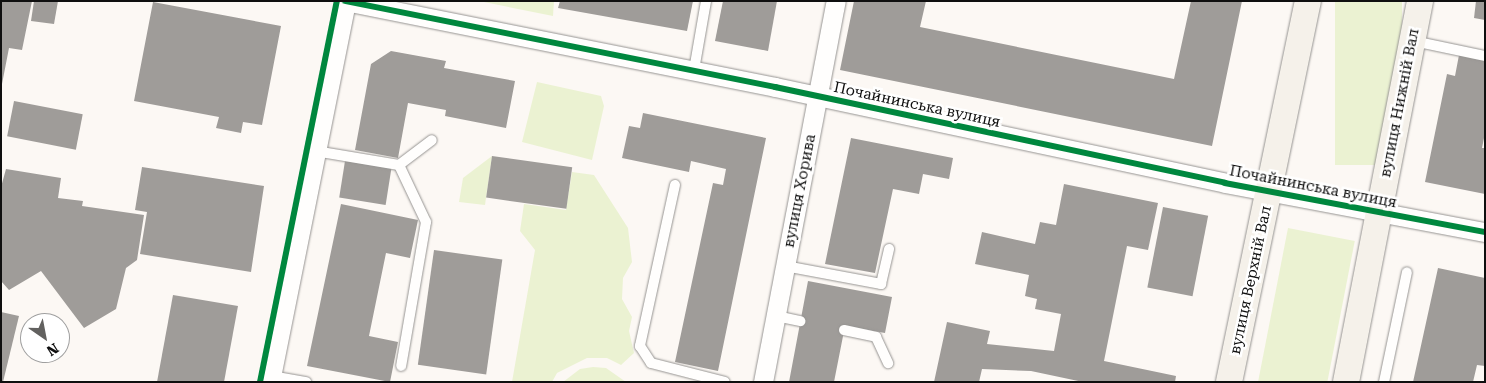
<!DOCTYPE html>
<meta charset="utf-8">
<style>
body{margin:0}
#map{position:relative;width:1486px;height:383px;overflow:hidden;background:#fcf8f4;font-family:"Roboto Serif",serif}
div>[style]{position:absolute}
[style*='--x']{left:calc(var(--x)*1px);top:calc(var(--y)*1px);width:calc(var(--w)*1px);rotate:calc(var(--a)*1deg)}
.green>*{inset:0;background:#ebf2d2;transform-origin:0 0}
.building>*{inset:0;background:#9f9c99;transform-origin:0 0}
.roads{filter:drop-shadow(0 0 1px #969492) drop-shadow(0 0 1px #969492)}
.lane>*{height:10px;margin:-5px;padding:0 5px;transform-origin:5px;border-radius:5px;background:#fffefd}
.street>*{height:19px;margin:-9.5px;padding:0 9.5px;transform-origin:9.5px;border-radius:9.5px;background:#fffefd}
.secondary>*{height:26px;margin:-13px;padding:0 13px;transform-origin:13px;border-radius:13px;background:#f5f1ea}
.cycleway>*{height:6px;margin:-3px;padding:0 3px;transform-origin:3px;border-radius:3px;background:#00873e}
span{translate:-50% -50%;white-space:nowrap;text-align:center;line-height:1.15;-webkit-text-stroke:5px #fff;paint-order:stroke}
.street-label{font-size:15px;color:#0f0f0f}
.frame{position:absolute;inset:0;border:2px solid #0f0f0f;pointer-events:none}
.north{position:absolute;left:20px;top:313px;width:50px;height:50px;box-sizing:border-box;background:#fff;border:1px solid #9f9f9f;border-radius:50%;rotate:147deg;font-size:14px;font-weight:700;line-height:20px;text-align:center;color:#0f0f0f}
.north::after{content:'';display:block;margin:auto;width:18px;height:22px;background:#62615f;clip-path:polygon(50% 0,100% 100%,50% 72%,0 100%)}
</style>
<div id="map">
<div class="green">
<i style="clip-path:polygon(479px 1px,554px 1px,553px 16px)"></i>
<i style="left:1335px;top:1px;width:67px;height:164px"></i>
<i style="clip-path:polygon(537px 82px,601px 96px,604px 106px,592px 160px,522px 142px)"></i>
<i style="clip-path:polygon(492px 156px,485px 205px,459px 202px,463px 178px)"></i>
<i style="clip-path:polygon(572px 172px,594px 175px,628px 228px,632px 262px,623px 278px,622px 299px,632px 317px,629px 331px,634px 353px,621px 365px,607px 358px,587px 358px,557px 373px,552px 382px,512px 382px,535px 250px,520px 231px,524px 204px,566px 210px)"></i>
<i style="left:1288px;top:228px;width:68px;height:157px;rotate:11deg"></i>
<i style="clip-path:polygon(593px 367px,606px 368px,626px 382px,563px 382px,580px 369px)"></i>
</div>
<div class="building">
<i style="clip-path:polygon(1px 1px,32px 1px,22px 50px,9px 48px,2px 84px)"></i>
<i style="clip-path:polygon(34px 1px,58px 1px,54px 24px,31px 21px)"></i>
<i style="clip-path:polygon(560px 1px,693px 1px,687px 31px,558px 8px)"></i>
<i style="clip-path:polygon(723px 1px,777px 1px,768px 51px,715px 41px)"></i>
<i style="clip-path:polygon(854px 1px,926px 1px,920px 27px,1174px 79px,1191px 1px,1242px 1px,1212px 146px,840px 70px)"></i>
<i style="clip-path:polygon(1476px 1px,1485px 1px,1485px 20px,1474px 18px)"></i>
<i style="clip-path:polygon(153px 2px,281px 26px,262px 125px,243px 122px,241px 133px,216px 128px,219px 117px,134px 101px)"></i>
<i style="clip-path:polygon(391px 51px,446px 61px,444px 68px,515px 81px,506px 128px,445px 116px,446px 110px,408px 103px,398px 158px,355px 150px,371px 64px)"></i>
<i style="clip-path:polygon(1459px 55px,1485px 60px,1485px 133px,1482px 148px,1485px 148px,1485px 194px,1425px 182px,1447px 74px,1455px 76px)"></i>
<i style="left:14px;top:101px;width:70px;height:36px;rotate:11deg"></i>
<i style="clip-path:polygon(643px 113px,766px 138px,718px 371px,675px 362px,713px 183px,723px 185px,726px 169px,691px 161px,689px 172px,622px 158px,629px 126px,640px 128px)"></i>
<i style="clip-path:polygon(851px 138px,953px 158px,949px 179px,923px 174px,919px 194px,893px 189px,875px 273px,825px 264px)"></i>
<i style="left:492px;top:156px;width:81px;height:42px;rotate:8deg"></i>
<i style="left:345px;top:161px;width:47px;height:37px;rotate:9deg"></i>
<i style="clip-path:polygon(142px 167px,264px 186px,251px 272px,140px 254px,147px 212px,135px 210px)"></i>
<i style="clip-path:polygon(6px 169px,61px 178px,58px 198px,83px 201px,82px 206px,144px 215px,137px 260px,126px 268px,116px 309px,84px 328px,41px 271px,9px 290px,1px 281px,1px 187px)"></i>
<i style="clip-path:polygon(1064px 184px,1158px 203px,1148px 250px,1127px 246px,1104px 361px,1176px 376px,1175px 382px,1083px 382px,1031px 371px,982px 369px,979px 382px,934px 382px,947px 322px,990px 331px,987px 344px,1054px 351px,1061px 314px,1035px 309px,1037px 299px,1025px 296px,1029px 275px,975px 264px,982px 232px,1035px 244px,1040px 222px,1056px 225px)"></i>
<i style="clip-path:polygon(341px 204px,418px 220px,410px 258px,386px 253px,369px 336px,398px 342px,390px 382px,307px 366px)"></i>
<i style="left:1163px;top:207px;width:46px;height:82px;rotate:11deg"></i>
<i style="left:434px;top:250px;width:69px;height:116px;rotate:8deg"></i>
<i style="clip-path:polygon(1438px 268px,1485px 278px,1485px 366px,1477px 365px,1473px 382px,1413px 382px)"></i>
<i style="clip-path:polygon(808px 281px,892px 297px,885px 333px,845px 326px,834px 382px,789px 382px)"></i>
<i style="clip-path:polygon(173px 295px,238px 306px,224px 382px,157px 382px)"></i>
<i style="clip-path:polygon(1px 312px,19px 316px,3px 382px,1px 382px)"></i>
</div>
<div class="roads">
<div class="lane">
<i style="--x:1413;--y:41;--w:74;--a:11.8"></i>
<i style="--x:694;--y:70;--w:70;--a:-80.1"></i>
<i style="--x:315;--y:151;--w:85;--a:9.5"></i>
<i style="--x:399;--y:165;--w:41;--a:-37.1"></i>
<i style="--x:399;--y:165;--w:63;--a:64.7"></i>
<i style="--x:426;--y:222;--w:146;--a:99.8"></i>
<i style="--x:675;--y:185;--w:165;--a:102.3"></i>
<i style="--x:640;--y:346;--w:20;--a:57"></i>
<i style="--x:651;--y:363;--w:76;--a:14.4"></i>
<i style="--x:785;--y:266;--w:98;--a:10.6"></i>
<i style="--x:881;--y:284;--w:36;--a:-77"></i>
<i style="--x:776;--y:316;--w:25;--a:12"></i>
<i style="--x:844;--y:330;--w:33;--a:12"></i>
<i style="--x:876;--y:337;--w:29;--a:65"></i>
<i style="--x:271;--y:376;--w:36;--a:10"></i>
<i style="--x:1384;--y:382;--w:112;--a:-78.2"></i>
</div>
<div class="street">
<i style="--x:345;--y:1;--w:439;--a:11.3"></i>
<i style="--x:775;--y:87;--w:460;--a:12"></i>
<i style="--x:1225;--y:183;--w:265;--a:10.7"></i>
<i style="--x:270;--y:382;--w:389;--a:-78.7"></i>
<i style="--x:763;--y:382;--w:388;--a:-79.2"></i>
</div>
<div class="secondary">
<i style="--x:1229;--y:382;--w:389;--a:-78.3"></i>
<i style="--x:1346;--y:382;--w:388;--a:-79"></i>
</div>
</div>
<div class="cycleway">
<i style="--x:345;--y:1;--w:439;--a:11.3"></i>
<i style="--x:775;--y:87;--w:460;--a:12"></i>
<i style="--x:1225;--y:183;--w:265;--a:10.7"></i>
<i style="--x:260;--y:382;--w:389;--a:-78.6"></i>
</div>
<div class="street-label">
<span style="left:1400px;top:103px;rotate:-79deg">вулиця Нижній Вал</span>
<span style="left:917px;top:105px;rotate:12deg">Почайнинська вулиця</span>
<span style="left:1313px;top:187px;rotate:11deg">Почайнинська вулиця</span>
<span style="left:800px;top:191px;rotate:-79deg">вулиця Хорива</span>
<span style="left:1251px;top:280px;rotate:-78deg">вулиця Верхній Вал</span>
</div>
<div class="frame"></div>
<div class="north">N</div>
</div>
